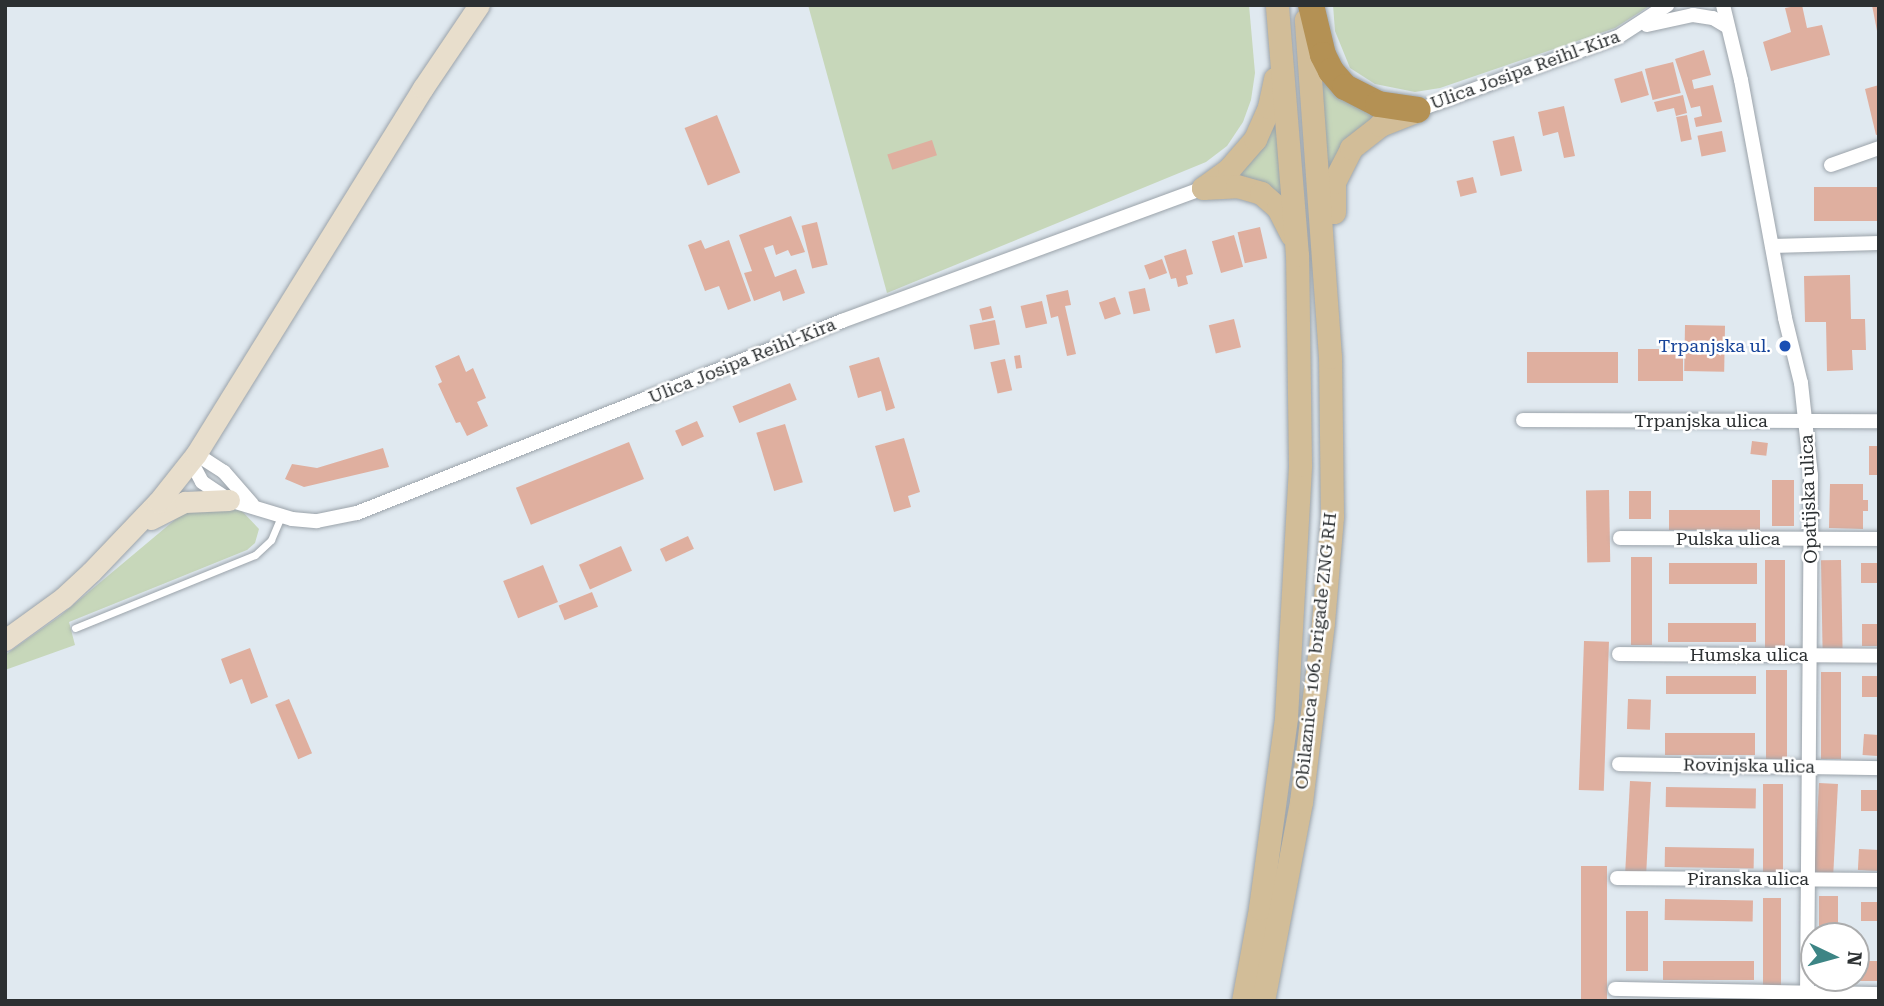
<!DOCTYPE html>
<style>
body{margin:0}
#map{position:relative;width:1884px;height:1006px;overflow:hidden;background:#e0e9f0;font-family:"Roboto Serif",serif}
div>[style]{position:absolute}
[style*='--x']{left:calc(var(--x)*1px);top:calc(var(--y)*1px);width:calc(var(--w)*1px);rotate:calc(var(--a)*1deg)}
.green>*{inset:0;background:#c7d7ba}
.building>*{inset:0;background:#dfaf9f;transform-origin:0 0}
.roads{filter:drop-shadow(0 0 2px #9ba3aa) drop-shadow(0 0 2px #9ba3aa)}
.lane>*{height:7px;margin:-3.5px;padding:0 3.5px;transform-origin:3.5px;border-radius:3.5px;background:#fff}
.street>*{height:14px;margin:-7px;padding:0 7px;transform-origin:7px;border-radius:7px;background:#fff}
.secondary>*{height:21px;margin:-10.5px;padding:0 10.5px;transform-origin:10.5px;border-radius:10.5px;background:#e8decc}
.primary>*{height:23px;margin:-11.5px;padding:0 11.5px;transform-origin:11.5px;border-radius:11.5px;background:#d2bd98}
.highway>*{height:26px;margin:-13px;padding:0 13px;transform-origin:13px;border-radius:13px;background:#b49154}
.dots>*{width:19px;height:19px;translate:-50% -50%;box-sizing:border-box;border:4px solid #fff;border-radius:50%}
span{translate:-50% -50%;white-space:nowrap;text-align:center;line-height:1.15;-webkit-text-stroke:5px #fff;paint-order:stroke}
.street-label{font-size:18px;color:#2c3032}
.transit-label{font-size:18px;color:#164399}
.right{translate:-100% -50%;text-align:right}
.frame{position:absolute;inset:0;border:7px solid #2c3032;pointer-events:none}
.north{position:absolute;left:1800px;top:922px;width:70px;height:70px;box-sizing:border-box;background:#fff;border:2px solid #abacad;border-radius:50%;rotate:95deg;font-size:19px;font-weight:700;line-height:28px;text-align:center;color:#2c3032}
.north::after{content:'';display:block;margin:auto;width:24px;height:32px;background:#3d8585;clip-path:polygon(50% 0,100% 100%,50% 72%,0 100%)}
</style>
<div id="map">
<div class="green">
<i style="clip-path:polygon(808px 5px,1249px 5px,1255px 73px,1251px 100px,1243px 122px,1227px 146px,1206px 162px,887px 293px)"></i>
<i style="clip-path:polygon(1333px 5px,1651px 5px,1615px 28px,1440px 88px,1415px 92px,1375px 84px,1350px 68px,1335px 31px)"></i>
<i style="clip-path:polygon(1319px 62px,1379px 112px,1327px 170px)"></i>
<i style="clip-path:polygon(1278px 112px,1286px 208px,1226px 180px)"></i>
<i style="clip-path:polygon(228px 506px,241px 510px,259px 529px,255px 543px,247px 550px,69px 622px,75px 645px,5px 670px,5px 655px,60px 616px,177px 518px,192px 510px)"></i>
</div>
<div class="building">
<i style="clip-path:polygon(1802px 5px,1807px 28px,1822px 25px,1830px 55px,1771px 71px,1763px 42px,1791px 32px,1785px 8px)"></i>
<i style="clip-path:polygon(1872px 5px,1879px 5px,1879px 31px,1877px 31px)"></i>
<i style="clip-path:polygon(1704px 50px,1711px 75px,1692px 80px,1694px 89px,1713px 85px,1722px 122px,1696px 127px,1694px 118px,1702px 116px,1700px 106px,1691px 108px,1675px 59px)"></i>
<i style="left:1673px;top:62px;width:32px;height:29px;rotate:76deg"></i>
<i style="left:1642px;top:71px;width:25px;height:29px;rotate:74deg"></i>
<i style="clip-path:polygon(1879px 85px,1879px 134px,1876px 135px,1865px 89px)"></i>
<i style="clip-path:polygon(1683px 95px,1687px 113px,1676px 116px,1674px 108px,1657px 112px,1654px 102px)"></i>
<i style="clip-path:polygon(1564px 106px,1575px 156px,1564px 158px,1558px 132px,1543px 136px,1538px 112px)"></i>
<i style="left:717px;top:115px;width:62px;height:35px;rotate:68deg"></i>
<i style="left:1687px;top:115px;width:25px;height:11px;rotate:79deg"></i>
<i style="left:1722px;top:131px;width:21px;height:25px;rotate:79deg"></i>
<i style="left:1514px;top:136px;width:36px;height:22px;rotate:77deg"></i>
<i style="left:932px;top:140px;width:16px;height:47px;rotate:72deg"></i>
<i style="left:1473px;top:177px;width:16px;height:17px;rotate:76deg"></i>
<i style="left:1814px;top:187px;width:65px;height:34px"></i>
<i style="clip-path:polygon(791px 216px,805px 252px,791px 256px,788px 250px,776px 255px,773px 245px,764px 248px,775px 277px,796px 269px,805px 293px,783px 301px,780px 291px,754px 301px,744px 273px,752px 271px,739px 235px)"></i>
<i style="left:817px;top:222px;width:44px;height:16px;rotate:76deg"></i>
<i style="left:1260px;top:227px;width:32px;height:23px;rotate:77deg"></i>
<i style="left:1234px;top:235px;width:33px;height:23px;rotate:74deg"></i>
<i style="clip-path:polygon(701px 240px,705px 249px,729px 240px,751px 301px,728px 310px,719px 286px,705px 291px,688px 245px)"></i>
<i style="clip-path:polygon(1186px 249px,1193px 274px,1186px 276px,1188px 284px,1178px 287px,1176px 278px,1171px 279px,1164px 256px)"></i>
<i style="left:1162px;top:259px;width:15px;height:19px;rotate:70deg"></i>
<i style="clip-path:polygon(1850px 275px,1851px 319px,1865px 319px,1866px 350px,1852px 350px,1853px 370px,1827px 371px,1826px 322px,1805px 322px,1804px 276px)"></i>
<i style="left:1145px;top:288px;width:23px;height:17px;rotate:77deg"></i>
<i style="clip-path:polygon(1068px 290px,1071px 305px,1065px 306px,1076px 354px,1067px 356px,1058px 316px,1051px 318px,1046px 295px)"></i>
<i style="left:1115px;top:297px;width:18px;height:17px;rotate:71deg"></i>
<i style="left:1042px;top:301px;width:23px;height:22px;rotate:77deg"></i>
<i style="left:991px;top:306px;width:12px;height:12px;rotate:76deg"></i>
<i style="left:1234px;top:319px;width:29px;height:26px;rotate:76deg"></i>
<i style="left:995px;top:320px;width:25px;height:26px;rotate:79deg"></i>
<i style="left:1685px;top:325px;width:40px;height:46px;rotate:1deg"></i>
<i style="left:1638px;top:349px;width:45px;height:32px"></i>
<i style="left:1527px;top:352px;width:91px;height:31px"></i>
<i style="clip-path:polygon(459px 355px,466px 372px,473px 368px,486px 398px,477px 402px,488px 426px,467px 436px,460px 422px,456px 423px,438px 384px,442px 382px,435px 366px)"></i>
<i style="left:1020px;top:355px;width:13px;height:6px;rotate:81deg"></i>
<i style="clip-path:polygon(879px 357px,895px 408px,886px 411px,881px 391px,858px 398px,849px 366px)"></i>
<i style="left:1005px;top:359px;width:32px;height:15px;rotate:77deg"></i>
<i style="left:790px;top:383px;width:18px;height:62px;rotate:68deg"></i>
<i style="left:697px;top:421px;width:17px;height:24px;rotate:66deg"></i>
<i style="left:785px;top:424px;width:61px;height:30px;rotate:73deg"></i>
<i style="clip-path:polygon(904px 438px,920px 492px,908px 496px,911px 507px,894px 512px,875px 446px)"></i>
<i style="left:1752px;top:441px;width:16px;height:13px;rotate:7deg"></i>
<i style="left:629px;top:442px;width:40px;height:122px;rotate:68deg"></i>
<i style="left:1869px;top:446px;width:10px;height:29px"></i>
<i style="clip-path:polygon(383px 448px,389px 467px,304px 487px,285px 479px,292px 464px,317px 468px)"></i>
<i style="left:1772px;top:480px;width:22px;height:46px"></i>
<i style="clip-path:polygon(1830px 484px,1863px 484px,1863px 500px,1868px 500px,1868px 511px,1863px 511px,1863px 529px,1829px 528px)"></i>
<i style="left:1609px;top:490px;width:72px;height:23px;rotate:89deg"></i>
<i style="left:1629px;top:491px;width:22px;height:28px"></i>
<i style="left:1669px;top:510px;width:91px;height:20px"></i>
<i style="left:688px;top:536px;width:14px;height:31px;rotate:65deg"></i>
<i style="left:621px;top:546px;width:27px;height:46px;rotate:66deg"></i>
<i style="left:1631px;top:557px;width:21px;height:88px"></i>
<i style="left:1765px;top:560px;width:20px;height:90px"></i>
<i style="left:1841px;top:560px;width:88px;height:20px;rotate:89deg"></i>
<i style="left:1669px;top:563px;width:88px;height:21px"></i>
<i style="left:1861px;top:563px;width:18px;height:20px"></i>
<i style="left:543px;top:565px;width:40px;height:43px;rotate:68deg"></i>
<i style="left:592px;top:592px;width:16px;height:36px;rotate:68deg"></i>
<i style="left:1668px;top:623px;width:88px;height:19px"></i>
<i style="left:1862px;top:624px;width:17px;height:22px"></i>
<i style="left:1584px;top:641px;width:25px;height:149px;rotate:2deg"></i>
<i style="clip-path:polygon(250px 648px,268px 697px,251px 704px,242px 679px,230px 684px,221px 659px)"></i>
<i style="left:1766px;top:670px;width:21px;height:89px"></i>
<i style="left:1821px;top:672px;width:20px;height:87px"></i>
<i style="left:1756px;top:676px;width:18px;height:90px;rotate:90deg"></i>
<i style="left:1862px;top:676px;width:17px;height:21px"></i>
<i style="left:289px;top:699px;width:59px;height:15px;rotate:67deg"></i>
<i style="left:1628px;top:699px;width:23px;height:30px;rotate:2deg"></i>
<i style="left:1755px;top:733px;width:22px;height:90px;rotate:90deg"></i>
<i style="left:1864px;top:734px;width:15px;height:21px;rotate:4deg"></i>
<i style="left:1630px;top:781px;width:21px;height:93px;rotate:3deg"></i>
<i style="left:1819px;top:783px;width:19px;height:91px;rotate:3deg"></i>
<i style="left:1763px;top:784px;width:20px;height:89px"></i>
<i style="left:1666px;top:787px;width:90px;height:20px;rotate:1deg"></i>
<i style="left:1861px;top:790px;width:18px;height:21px"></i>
<i style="left:1665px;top:847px;width:89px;height:20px;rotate:1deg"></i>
<i style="left:1859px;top:849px;width:20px;height:21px;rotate:3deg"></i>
<i style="left:1581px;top:866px;width:26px;height:135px"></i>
<i style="left:1819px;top:896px;width:19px;height:40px"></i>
<i style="left:1763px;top:898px;width:18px;height:87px"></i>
<i style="left:1665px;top:899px;width:88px;height:21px;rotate:1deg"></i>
<i style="left:1861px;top:902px;width:18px;height:19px"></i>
<i style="left:1626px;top:911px;width:22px;height:60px"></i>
<i style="left:1663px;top:961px;width:91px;height:19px"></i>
<i style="left:1860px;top:961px;width:19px;height:20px"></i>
<i style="left:1818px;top:978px;width:19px;height:8px"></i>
</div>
<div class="roads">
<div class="lane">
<i style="--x:75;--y:628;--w:194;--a:-22.1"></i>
<i style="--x:255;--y:555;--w:22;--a:-43"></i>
<i style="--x:271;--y:540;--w:26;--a:-67"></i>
</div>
<div class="street">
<i style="--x:1723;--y:5;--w:77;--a:76.5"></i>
<i style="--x:1741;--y:80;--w:242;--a:79.5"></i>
<i style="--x:1785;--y:318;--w:67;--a:76.2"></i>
<i style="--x:1801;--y:383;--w:93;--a:83.8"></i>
<i style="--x:1811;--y:475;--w:526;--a:90.44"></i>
<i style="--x:1647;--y:25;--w:47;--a:-12.3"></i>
<i style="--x:1693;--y:15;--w:20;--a:9"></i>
<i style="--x:1713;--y:18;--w:17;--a:31"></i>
<i style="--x:1418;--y:110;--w:213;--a:-20.1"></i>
<i style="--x:1618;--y:37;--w:59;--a:-33.1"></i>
<i style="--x:1831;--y:165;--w:51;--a:-19.5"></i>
<i style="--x:1772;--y:246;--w:107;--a:-1.6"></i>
<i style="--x:1523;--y:420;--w:356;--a:0.2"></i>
<i style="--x:252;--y:504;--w:43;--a:-131.2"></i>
<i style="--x:224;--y:472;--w:33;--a:-147"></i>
<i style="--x:196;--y:454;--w:11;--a:105"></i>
<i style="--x:193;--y:465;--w:19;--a:62"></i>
<i style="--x:202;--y:482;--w:32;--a:34"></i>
<i style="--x:229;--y:500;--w:66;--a:16.8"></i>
<i style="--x:292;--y:519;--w:25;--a:5"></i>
<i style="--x:317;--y:521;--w:41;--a:-11.3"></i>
<i style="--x:357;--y:513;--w:522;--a:-21.6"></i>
<i style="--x:842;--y:321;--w:385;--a:-20.2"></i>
<i style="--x:1620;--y:538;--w:259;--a:0.2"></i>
<i style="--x:1619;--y:654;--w:260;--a:0.4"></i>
<i style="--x:1619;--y:764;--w:260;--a:0.9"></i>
<i style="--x:1617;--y:878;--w:262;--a:0.4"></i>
<i style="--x:1615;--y:989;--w:264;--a:1.1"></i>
</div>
<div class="secondary">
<i style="--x:151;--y:519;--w:38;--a:-27"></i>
<i style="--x:185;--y:502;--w:44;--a:-2.6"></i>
<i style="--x:5;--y:640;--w:72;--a:-35.9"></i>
<i style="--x:63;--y:598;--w:38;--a:-43"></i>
<i style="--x:91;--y:572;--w:97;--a:-46.3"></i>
<i style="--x:158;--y:502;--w:61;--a:-51.6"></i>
<i style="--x:196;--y:454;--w:431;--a:-58.2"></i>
<i style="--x:423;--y:88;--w:100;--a:-56"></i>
</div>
<div class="primary">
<i style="--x:1203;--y:188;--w:32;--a:-36"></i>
<i style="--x:1229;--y:169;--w:40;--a:-49"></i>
<i style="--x:1255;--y:139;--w:35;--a:-66"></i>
<i style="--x:1269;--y:107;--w:29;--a:-78"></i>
<i style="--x:1203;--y:188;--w:34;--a:-3"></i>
<i style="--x:1237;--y:186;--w:25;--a:16"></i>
<i style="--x:1261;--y:193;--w:23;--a:41"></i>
<i style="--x:1278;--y:208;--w:30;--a:63"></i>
<i style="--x:1334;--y:212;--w:30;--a:-90"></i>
<i style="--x:1334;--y:182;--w:38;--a:-63"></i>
<i style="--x:1351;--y:148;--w:37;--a:-38"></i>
<i style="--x:1380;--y:125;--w:41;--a:-21.5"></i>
<i style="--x:1243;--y:1001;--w:95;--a:-79.6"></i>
<i style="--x:1260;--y:908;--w:193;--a:-82.2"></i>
<i style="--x:1286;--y:717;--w:252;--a:-86.8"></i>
<i style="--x:1300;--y:465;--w:210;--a:-90.8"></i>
<i style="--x:1297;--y:255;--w:251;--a:-94.6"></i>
<i style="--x:1263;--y:1001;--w:203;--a:-79.2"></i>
<i style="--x:1301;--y:802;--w:181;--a:-83"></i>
<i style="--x:1323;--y:622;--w:106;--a:-85.1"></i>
<i style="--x:1332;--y:516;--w:159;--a:-90.7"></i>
<i style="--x:1330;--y:357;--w:338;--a:-94.1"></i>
</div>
<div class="highway">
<i style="--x:1311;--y:5;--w:51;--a:76.5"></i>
<i style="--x:1323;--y:55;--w:18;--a:63"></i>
<i style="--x:1331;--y:71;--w:21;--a:49"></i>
<i style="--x:1345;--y:87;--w:37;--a:27"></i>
<i style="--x:1378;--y:104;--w:40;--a:8.5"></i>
</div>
</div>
<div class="dots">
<i style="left:1785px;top:346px;background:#1a4fb4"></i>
</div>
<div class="street-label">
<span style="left:1525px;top:70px;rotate:-20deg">Ulica Josipa Reihl-Kira</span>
<span style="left:742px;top:361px;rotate:-22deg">Ulica Josipa Reihl-Kira</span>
<span style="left:1701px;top:421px">Trpanjska ulica</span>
<span style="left:1809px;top:499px;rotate:-92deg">Opatijska ulica</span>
<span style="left:1728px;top:539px">Pulska ulica</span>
<span style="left:1316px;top:651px;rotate:-84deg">Obilaznica 106. brigade ZNG RH</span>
<span style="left:1749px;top:655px">Humska ulica</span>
<span style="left:1749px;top:766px;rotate:1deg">Rovinjska ulica</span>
<span style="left:1748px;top:879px">Piranska ulica</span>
</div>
<div class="transit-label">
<span class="right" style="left:1771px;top:346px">Trpanjska ul.</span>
</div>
<div class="frame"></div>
<div class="north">N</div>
</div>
